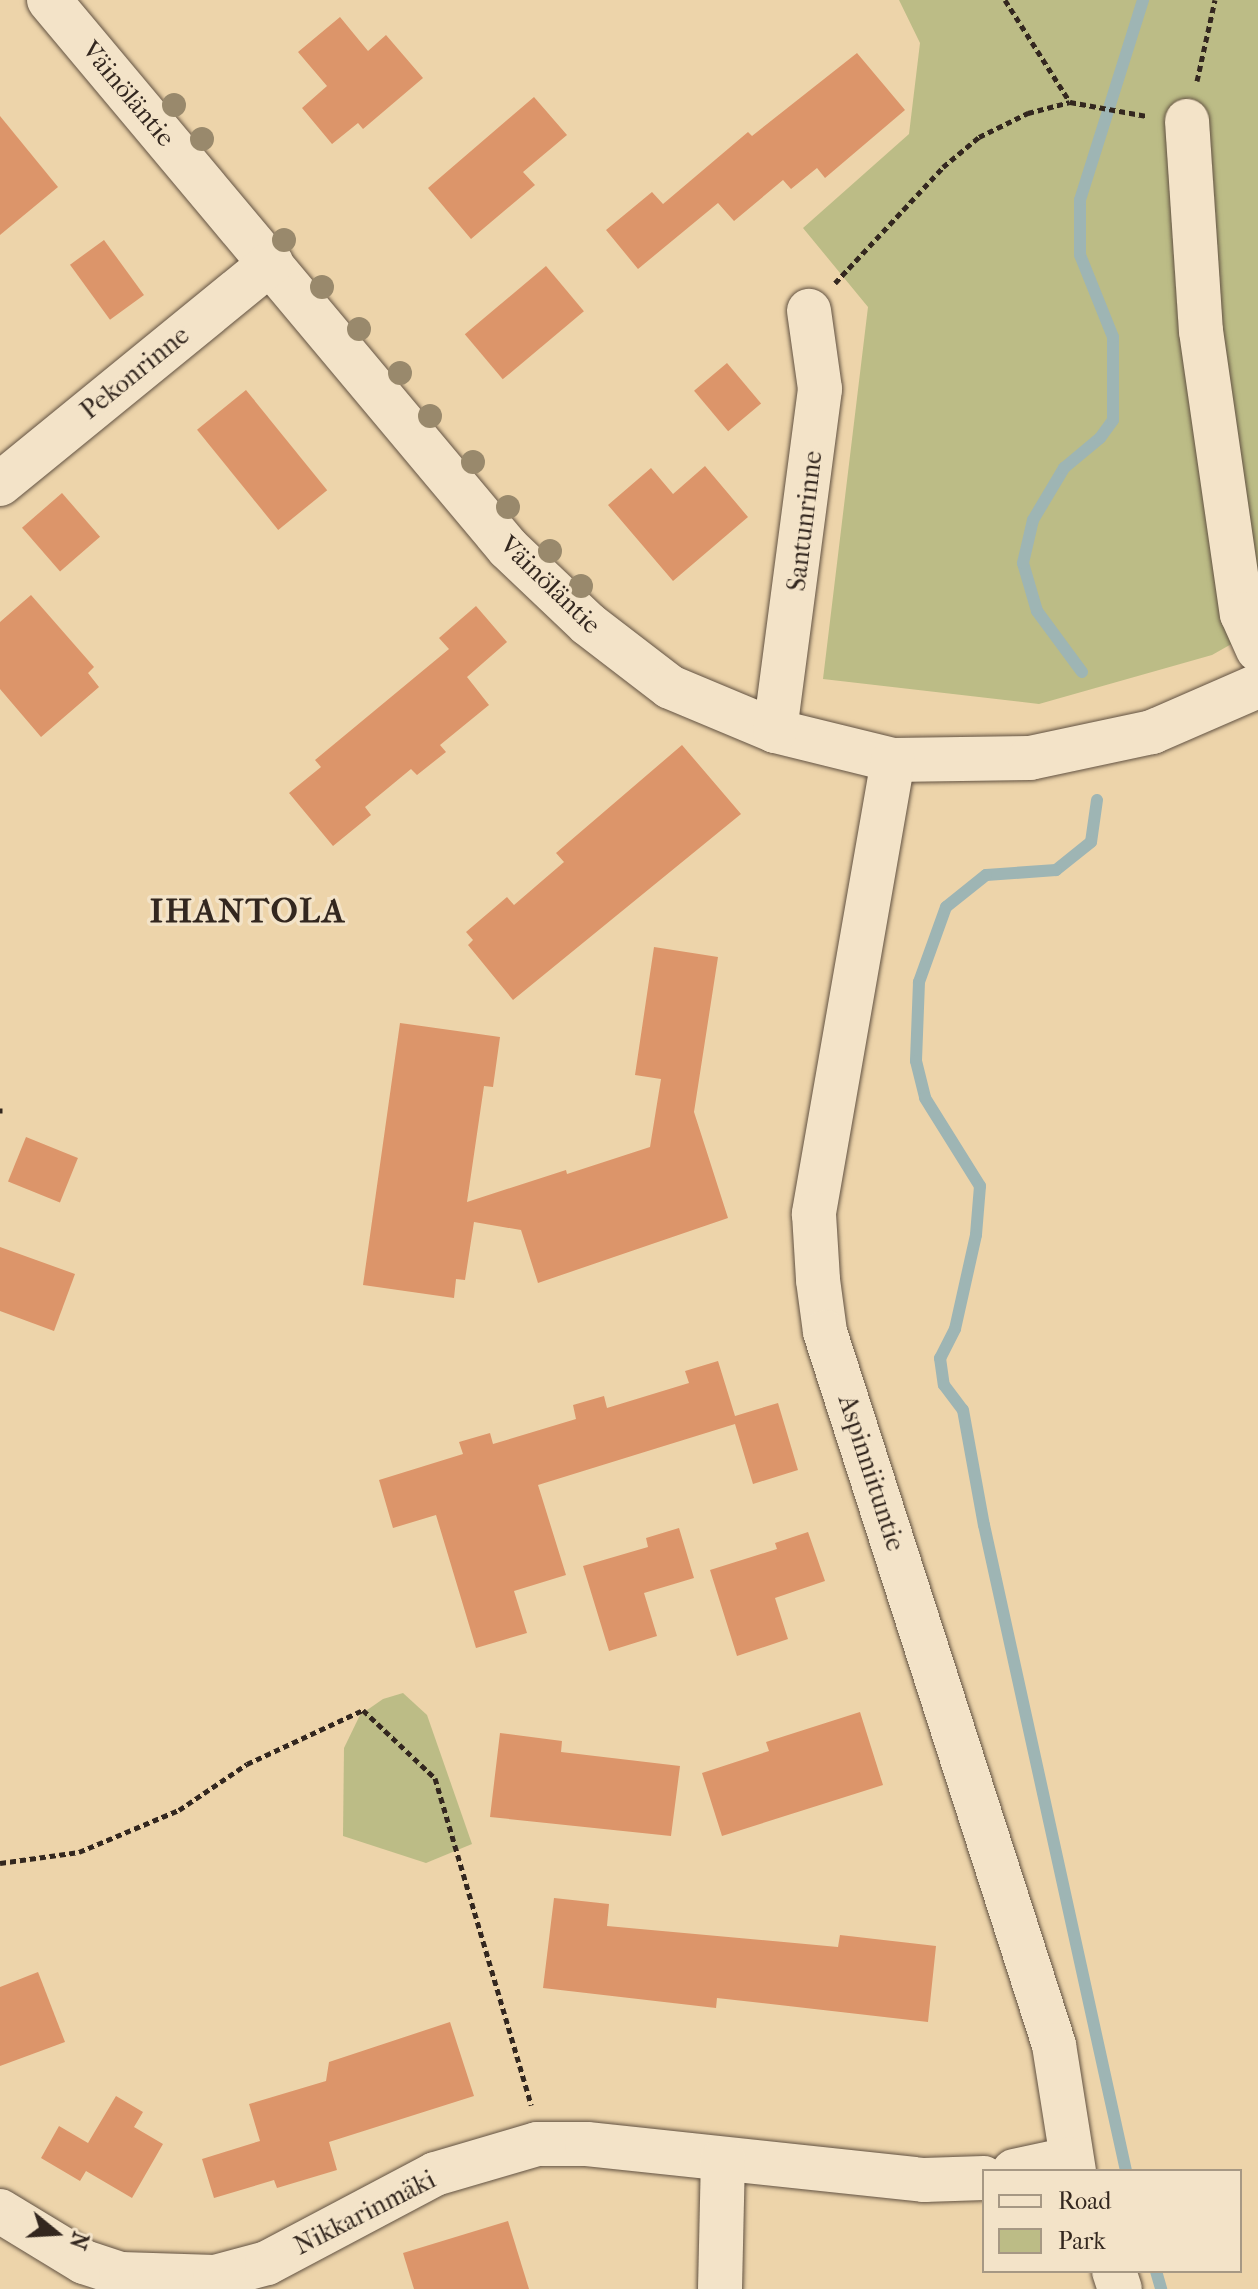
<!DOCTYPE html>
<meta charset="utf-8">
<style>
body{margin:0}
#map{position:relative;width:1258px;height:2289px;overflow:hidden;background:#edd4aa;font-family:"IM FELL French Canon",serif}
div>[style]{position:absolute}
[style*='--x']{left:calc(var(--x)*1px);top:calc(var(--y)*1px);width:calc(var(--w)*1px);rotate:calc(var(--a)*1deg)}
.green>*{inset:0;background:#bcbc86}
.stream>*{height:12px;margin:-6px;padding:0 6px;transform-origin:6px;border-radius:6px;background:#9eb5b4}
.building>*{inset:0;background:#dc956a;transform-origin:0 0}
.path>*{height:5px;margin-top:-2.5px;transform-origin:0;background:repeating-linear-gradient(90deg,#33271f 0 6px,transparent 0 10px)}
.roads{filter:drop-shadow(0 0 2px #625242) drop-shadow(0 0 2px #625242)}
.minor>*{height:44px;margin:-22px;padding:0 22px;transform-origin:22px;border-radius:22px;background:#f3e3c8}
.trees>*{width:24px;height:24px;margin:-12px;border-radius:50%;background:#99896c}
span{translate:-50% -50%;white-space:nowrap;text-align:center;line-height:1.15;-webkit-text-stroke:7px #f3e3c8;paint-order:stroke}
.street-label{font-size:26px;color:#33271f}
.district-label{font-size:34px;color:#33271f;font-weight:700;letter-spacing:2px}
.legend{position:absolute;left:982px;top:2169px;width:260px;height:104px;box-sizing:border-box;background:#f3e3c8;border:2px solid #a69884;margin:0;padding:10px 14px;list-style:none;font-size:24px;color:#33271f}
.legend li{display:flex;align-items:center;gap:16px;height:40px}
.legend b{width:40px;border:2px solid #a69884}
.north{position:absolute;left:16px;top:2193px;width:80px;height:80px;-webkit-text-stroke:6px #f3e3c8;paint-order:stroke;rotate:108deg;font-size:22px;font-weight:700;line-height:32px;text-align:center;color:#33271f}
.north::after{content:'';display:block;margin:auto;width:28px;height:36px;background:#33271f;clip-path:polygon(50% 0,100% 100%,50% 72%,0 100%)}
</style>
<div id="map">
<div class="green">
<i style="clip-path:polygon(899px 0,1258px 0,1258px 629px,1212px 655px,1039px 704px,823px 679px,868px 307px,803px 228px,909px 134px,920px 43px)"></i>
<i style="clip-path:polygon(403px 1693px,427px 1715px,472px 1844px,426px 1863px,343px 1836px,344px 1748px,360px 1715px,383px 1699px)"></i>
</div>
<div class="stream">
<i style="--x:1082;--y:672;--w:76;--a:-126.4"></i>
<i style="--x:1037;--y:611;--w:50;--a:-106.3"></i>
<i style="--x:1023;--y:563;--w:44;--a:-76.9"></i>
<i style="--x:1033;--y:520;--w:61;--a:-59.2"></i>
<i style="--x:1064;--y:468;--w:47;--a:-39.8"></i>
<i style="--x:1100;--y:438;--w:22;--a:-54"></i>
<i style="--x:1113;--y:420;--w:83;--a:-90"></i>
<i style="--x:1113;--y:337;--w:88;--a:-111.9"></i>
<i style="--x:1080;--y:255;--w:55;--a:-90"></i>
<i style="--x:1080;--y:200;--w:210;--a:-72.5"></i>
<i style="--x:1097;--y:800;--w:42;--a:98.1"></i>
<i style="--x:1091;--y:842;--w:45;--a:141.3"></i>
<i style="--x:1056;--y:870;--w:70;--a:175.9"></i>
<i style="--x:986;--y:875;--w:51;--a:141.3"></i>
<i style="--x:946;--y:907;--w:80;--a:109.8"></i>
<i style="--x:919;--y:982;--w:79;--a:92.2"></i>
<i style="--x:916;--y:1061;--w:38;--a:76"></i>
<i style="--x:925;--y:1098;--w:104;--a:58"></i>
<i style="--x:980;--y:1186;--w:49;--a:94.7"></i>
<i style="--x:976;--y:1235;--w:96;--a:102.6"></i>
<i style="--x:955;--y:1329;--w:33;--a:117"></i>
<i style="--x:940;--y:1358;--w:27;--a:82"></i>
<i style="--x:944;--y:1385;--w:31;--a:53"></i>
<i style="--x:963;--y:1410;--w:117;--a:79.7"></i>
<i style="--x:984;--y:1525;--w:661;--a:77.6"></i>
<i style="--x:1156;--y:2271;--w:19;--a:74"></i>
</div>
<div class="building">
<i style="clip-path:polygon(340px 17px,368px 51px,386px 35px,423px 78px,363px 129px,358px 123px,332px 144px,302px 108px,327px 86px,298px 52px)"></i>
<i style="clip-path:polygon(857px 53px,905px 110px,825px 178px,817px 168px,791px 189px,783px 180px,734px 221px,718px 203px,638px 269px,606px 230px,652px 192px,663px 204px,748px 132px,752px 136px)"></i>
<i style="clip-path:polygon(534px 97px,567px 135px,523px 172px,535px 185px,471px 239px,428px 188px)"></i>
<i style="clip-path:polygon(0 116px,58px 187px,0 235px)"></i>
<i style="left:104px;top:240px;width:68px;height:42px;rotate:54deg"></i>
<i style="left:546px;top:266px;width:59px;height:106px;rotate:50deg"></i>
<i style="left:727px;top:363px;width:53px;height:43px;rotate:50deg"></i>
<i style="left:246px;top:390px;width:129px;height:63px;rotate:51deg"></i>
<i style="clip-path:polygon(705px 466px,748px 517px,673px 581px,608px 505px,651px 468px,673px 494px)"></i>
<i style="left:62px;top:493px;width:58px;height:53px;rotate:49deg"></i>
<i style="clip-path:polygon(31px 595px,94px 667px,88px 673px,99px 687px,41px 737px,0 689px,0 622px)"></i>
<i style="clip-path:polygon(476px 606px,507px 642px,467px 677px,489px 705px,440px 745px,446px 752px,417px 775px,411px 769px,365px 807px,371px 815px,333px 846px,289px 793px,321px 767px,315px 760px,449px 649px,439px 638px)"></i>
<i style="clip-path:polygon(682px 745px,741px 814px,513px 1000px,468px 945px,473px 940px,466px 932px,507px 897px,514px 905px,564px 862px,556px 853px)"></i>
<i style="clip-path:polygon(654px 947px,718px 957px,694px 1112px,728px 1218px,538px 1283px,521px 1230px,474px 1222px,465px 1280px,456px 1279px,454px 1298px,363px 1285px,400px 1023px,500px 1037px,493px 1087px,484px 1086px,467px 1202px,566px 1170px,567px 1174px,650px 1147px,661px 1079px,635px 1075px)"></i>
<i style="left:26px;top:1137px;width:56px;height:48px;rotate:22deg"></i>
<i style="clip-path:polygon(0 1247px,75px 1274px,54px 1331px,0 1311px)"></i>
<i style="clip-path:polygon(718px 1361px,735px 1416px,778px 1403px,798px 1470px,753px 1484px,735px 1424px,538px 1485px,566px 1575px,514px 1591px,527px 1633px,476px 1648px,436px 1515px,393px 1528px,379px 1480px,463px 1454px,459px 1442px,490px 1433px,493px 1444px,576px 1419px,573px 1405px,604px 1396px,607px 1408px,689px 1383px,685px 1371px)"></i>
<i style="clip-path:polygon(679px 1528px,694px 1578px,644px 1593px,657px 1636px,609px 1651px,583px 1566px,648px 1547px,646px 1538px)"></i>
<i style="clip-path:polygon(808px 1532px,825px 1581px,775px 1598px,788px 1639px,737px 1656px,710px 1570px,777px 1549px,775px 1543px)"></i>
<i style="clip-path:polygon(860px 1712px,883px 1785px,722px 1836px,702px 1773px,769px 1751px,766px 1742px)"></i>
<i style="clip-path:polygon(500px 1733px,562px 1741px,561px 1752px,680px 1766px,671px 1836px,490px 1817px)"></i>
<i style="clip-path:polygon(554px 1898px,609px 1904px,607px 1926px,838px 1947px,840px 1935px,936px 1946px,928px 2022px,717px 1998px,716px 2008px,543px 1988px)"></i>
<i style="clip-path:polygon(38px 1972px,65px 2042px,0 2066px,0 1987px)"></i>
<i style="clip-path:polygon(450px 2022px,474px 2096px,329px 2142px,337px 2170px,277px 2188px,274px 2180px,214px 2198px,202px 2159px,260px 2141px,249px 2104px,326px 2081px,329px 2062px)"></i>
<i style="clip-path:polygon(116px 2096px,143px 2112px,134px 2127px,163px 2144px,132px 2198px,86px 2171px,80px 2181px,41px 2158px,59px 2126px,88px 2143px)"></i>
<i style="clip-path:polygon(508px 2221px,529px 2289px,414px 2289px,403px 2253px)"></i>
</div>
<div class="path">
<i style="--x:1005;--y:0;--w:121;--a:57.5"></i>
<i style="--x:1197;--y:81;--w:83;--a:-77.5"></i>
<i style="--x:835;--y:283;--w:158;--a:-47"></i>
<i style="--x:943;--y:167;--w:47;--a:-39.8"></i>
<i style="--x:979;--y:137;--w:55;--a:-26.1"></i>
<i style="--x:1028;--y:113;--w:43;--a:-14.7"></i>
<i style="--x:1070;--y:102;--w:78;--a:10.3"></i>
<i style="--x:0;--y:1108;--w:5;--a:90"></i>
<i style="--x:0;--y:1863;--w:80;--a:-7.9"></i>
<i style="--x:79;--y:1852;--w:108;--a:-22.8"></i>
<i style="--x:179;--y:1810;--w:82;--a:-34.1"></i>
<i style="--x:247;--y:1764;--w:128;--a:-25"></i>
<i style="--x:363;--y:1710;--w:99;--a:43.4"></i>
<i style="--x:435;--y:1778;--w:341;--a:73.6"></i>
</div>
<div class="roads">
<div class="minor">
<i style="--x:49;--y:0;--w:715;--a:50.05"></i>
<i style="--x:508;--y:548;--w:110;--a:43.5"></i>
<i style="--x:588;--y:624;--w:103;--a:37.5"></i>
<i style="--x:670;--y:687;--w:114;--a:22.7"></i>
<i style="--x:775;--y:731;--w:122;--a:13.8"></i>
<i style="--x:893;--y:760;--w:137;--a:-0.8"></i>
<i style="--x:1030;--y:758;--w:125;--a:-12"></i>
<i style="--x:1152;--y:732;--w:116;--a:-23.5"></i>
<i style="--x:1187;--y:121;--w:210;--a:86.2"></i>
<i style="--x:1201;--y:331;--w:286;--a:81.8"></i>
<i style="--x:1242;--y:614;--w:39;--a:66"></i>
<i style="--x:0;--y:484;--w:350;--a:-39.2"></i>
<i style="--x:775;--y:731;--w:345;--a:-82.5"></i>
<i style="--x:820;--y:389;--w:79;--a:-98"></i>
<i style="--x:893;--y:760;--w:461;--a:99.9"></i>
<i style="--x:814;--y:1214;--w:66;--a:86.5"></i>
<i style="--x:818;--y:1280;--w:52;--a:82.3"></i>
<i style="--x:825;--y:1332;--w:749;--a:72.19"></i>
<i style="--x:1054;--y:2045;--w:128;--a:81"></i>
<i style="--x:1014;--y:2171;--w:57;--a:-12.1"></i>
<i style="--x:0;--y:2211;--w:98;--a:31.3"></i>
<i style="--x:84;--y:2262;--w:39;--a:18"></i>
<i style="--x:121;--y:2274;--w:94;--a:1.8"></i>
<i style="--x:215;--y:2277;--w:54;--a:-15.1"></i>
<i style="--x:267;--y:2263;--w:190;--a:-27.9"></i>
<i style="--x:435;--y:2174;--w:106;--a:-16.4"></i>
<i style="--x:537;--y:2144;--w:50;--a:0"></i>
<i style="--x:587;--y:2144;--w:339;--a:6.1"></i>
<i style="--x:924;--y:2180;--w:60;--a:-1.9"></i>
<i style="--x:1114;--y:2271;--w:19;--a:72"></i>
<i style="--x:720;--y:2289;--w:130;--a:-88.7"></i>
</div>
</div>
<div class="trees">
<i style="left:174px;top:105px"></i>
<i style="left:202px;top:139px"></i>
<i style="left:284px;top:240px"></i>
<i style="left:322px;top:287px"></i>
<i style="left:359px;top:329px"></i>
<i style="left:400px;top:373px"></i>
<i style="left:430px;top:416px"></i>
<i style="left:473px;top:462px"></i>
<i style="left:508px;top:507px"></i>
<i style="left:550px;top:551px"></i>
<i style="left:581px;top:586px"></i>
</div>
<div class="street-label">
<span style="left:128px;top:94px;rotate:50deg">Väinöläntie</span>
<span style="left:135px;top:373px;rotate:-39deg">Pekonrinne</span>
<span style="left:805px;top:521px;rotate:-83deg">Santunrinne</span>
<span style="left:550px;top:585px;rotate:44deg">Väinöläntie</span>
<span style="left:871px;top:1473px;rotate:72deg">Aspinniituntie</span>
<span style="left:365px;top:2213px;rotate:-27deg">Nikkarinmäki</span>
</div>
<div class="district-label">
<span style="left:248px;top:912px">IHANTOLA</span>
</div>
<ul class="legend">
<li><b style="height:10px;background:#f3e3c8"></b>Road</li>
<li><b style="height:22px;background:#bcbc86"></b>Park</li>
</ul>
<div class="north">N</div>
</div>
